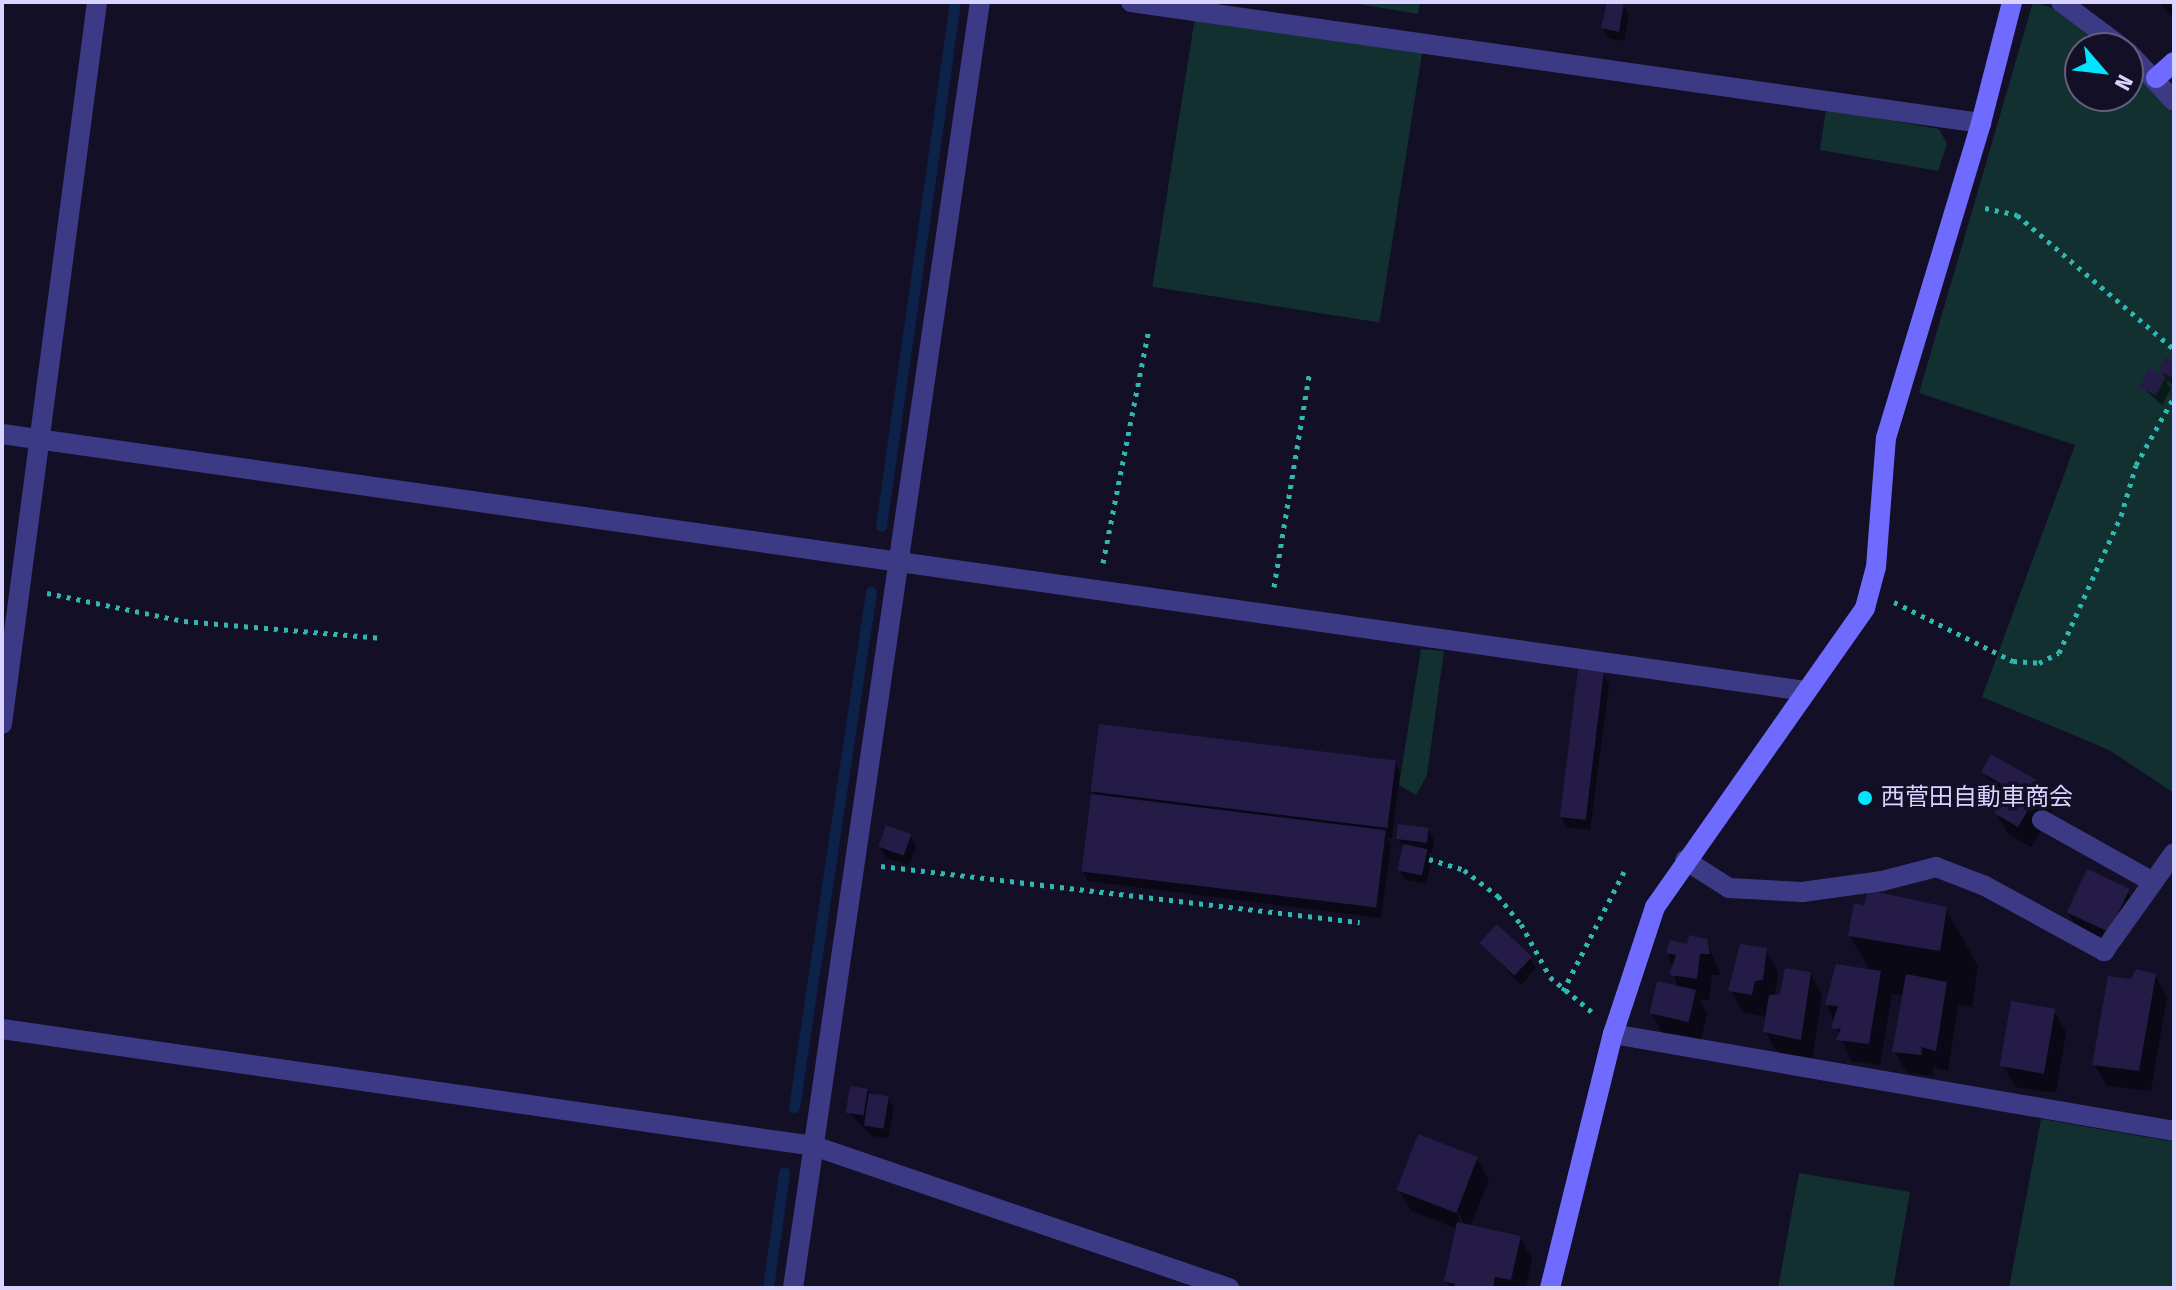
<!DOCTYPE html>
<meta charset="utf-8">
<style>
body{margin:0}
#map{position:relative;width:2176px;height:1290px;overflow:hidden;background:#130f26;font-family:"Fira Sans Condensed","Noto Sans JP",sans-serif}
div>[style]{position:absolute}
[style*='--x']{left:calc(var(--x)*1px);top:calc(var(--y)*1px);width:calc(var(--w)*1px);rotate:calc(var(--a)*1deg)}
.green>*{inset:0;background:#12302f;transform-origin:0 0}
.shadow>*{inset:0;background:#0007}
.stream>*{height:11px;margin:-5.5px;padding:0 5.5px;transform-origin:5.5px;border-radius:5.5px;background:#0c2248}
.building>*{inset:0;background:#241b47;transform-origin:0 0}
.path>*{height:5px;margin-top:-2.5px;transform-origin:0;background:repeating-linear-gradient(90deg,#2fb8b0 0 4px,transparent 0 10px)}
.lane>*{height:20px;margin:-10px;padding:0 10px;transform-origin:10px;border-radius:10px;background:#3d3a85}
.street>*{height:20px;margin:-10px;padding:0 10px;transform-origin:10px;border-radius:10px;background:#3d3a85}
.secondary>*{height:20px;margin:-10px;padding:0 10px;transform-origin:10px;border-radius:10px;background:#6f6bff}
.dots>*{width:22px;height:22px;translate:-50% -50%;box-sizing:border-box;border:4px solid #130f26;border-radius:50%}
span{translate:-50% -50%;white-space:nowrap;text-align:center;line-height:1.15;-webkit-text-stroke:7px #130f26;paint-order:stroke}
.poi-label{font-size:24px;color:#d9d4ff}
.left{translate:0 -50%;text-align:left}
.frame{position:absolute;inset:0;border:4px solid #d9d4ff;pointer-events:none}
.north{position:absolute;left:2064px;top:32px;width:80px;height:80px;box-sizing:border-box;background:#130f26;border:2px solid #625e7d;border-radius:50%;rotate:118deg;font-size:22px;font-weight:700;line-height:32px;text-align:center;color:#d9d4ff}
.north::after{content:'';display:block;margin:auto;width:28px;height:36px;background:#00e5ff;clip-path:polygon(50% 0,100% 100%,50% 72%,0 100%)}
</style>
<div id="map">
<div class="green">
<i style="clip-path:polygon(1346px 2px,1420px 2px,1418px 14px)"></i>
<i style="clip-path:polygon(2033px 2px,2065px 12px,2109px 48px,2080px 48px,2080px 96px,2128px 96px,2128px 63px,2174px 114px,2174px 793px,2109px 750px,1982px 697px,2075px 445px,1919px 393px)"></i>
<i style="left:1195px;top:17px;width:230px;height:273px;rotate:9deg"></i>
<i style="clip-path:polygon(1826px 109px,1939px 129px,1947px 144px,1938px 171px,1820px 150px)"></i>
<i style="clip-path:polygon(1421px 649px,1444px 651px,1427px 775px,1416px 795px,1399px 785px)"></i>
<i style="clip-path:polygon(2041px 1119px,2174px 1142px,2174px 1288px,2009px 1288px)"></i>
<i style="clip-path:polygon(1799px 1173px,1910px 1192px,1893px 1288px,1778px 1288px)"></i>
</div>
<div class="shadow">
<i style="clip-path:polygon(1609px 2px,1623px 5px,1629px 15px,1624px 41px,1609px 38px,1603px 28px)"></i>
<i style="clip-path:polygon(2159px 2px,2174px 2px,2174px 19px)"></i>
<i style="clip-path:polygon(2166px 359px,2174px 363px,2174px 385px,2165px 380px,2171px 389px,2162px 405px,2141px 386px,2149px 370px,2166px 380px,2161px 370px)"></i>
<i style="clip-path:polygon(1603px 674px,1609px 685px,1590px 830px,1567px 827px,1561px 817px)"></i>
<i style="clip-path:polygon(1395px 763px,1400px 773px,1392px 838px,1387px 837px,1391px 844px,1381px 918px,1088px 881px,1082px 870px,1095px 797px,1092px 790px)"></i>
<i style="clip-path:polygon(1983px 772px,2042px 785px,2054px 807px,2031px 847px,2009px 835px,1996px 813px,2005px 799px)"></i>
<i style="clip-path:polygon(1428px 829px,1434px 840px,1432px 853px,1427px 853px,1432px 861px,1426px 884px,1405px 880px,1399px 870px,1404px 850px,1398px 839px)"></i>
<i style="clip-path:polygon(910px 835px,916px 846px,909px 865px,886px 858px,880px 847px)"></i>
<i style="clip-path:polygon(2127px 891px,2139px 912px,2117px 952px,2079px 932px,2067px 911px)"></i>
<i style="clip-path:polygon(1946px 909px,1978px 966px,1972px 1007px,1958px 1005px,1948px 1071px,1933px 1067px,1933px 1076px,1907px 1073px,1894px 1051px,1904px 996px,1892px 994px,1880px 1065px,1851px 1061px,1827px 1005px,1871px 972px,1850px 936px)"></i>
<i style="clip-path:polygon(1706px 941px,1721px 975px,1712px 975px,1709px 1000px,1699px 999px,1707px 1013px,1701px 1040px,1663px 1034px,1651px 1013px,1678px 988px,1668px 953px)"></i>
<i style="clip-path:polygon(1482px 944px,1530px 958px,1536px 968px,1521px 985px)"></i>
<i style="clip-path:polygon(1765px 950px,1778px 972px,1775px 996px,1810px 973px,1822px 995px,1812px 1061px,1778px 1053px,1765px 1031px,1767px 1017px,1743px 1012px,1730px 990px)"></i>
<i style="clip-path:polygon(2155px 975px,2167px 997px,2151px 1091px,2107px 1086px,2094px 1064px,2132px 981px)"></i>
<i style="clip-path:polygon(2054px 1011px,2066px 1032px,2056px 1093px,2015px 1087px,2003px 1066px)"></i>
<i style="clip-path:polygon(867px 1091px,888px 1098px,894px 1108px,888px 1138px,872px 1136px,848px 1112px)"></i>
<i style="clip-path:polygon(evenodd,1477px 1159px,1489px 1180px,1470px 1227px,1520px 1238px,1532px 1259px,1526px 1288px,1450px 1288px,1446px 1281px,1458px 1229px,1411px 1211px,1399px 1190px,1477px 1159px,1453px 1203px,1465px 1225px,1461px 1225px,1453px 1203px)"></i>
</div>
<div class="stream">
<i style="--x:881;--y:526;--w:529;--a:-81.96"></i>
<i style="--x:794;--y:1107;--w:521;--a:-81.5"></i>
<i style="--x:768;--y:1288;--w:117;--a:-82.1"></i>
</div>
<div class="building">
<i style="clip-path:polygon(1607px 2px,1624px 3px,1619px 32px,1601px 28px)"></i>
<i style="clip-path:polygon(2166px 357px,2174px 361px,2171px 377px,2158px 370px)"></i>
<i style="left:2149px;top:368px;width:19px;height:21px;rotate:28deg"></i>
<i style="left:1578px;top:669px;width:26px;height:149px;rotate:7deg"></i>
<i style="left:1099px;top:724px;width:299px;height:68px;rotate:7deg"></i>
<i style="clip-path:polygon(1991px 754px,2043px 784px,2018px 827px,1994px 813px,2009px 788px,1981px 772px)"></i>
<i style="left:1091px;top:794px;width:297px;height:78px;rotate:7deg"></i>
<i style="left:1398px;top:824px;width:31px;height:15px;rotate:7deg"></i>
<i style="left:886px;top:825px;width:27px;height:23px;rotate:20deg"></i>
<i style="left:1403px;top:844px;width:25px;height:27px;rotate:12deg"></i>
<i style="left:2087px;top:869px;width:47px;height:48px;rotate:25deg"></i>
<i style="clip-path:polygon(1868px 890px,1947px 907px,1940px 951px,1848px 936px,1854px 903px,1864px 905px)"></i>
<i style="left:1497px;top:924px;width:48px;height:26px;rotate:43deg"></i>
<i style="clip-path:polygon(1689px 935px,1707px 939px,1710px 954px,1700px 954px,1697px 979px,1669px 975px,1676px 955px,1666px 953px,1670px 940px,1687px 944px)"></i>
<i style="clip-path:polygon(1740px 944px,1767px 948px,1763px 980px,1755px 981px,1752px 995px,1728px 991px)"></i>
<i style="clip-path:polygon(1836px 964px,1881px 971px,1869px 1044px,1836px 1040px,1841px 1029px,1831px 1028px,1838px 1006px,1825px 1005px)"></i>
<i style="clip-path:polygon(1785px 968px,1811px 972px,1801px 1040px,1763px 1032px,1769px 995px,1780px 994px)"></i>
<i style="clip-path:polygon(2136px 969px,2156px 974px,2139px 1071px,2092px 1065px,2108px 976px,2131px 979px)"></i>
<i style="clip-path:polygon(1906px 974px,1947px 982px,1936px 1051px,1921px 1047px,1922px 1055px,1892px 1052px)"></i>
<i style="left:1657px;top:981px;width:40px;height:33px;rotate:13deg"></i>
<i style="left:2011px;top:1001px;width:45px;height:66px;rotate:10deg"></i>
<i style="left:850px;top:1086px;width:18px;height:27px;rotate:9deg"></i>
<i style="left:869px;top:1093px;width:20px;height:33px;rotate:9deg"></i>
<i style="left:1418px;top:1134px;width:64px;height:60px;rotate:21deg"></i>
<i style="clip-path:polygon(1457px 1222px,1521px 1236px,1511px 1280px,1495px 1277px,1493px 1288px,1454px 1288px,1455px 1284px,1444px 1281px)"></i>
</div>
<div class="path">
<i style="--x:1985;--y:208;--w:33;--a:12"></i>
<i style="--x:2017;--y:215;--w:206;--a:40.5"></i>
<i style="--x:1103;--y:563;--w:238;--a:-78.9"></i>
<i style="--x:1274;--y:587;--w:215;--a:-80.6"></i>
<i style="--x:47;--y:593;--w:140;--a:11.6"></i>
<i style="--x:184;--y:621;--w:199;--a:4.9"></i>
<i style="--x:1894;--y:602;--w:133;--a:26.4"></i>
<i style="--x:2013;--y:661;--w:26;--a:4"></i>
<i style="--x:2039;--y:663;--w:22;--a:-27"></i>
<i style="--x:2059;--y:653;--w:150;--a:-65.7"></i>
<i style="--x:2121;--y:516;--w:53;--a:-73.6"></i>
<i style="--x:2136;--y:465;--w:78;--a:-60.8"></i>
<i style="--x:1429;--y:859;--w:37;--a:17"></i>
<i style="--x:1464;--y:870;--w:43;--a:37.4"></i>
<i style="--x:1498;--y:896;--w:36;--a:51"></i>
<i style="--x:1521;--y:924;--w:60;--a:61.3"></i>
<i style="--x:1550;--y:977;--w:55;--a:39.8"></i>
<i style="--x:881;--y:866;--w:482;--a:6.7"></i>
<i style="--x:1563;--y:991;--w:134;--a:-62.9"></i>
</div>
<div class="lane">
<i style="--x:2042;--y:820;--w:127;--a:29.2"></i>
<i style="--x:1685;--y:860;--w:52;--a:32.5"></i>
<i style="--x:1729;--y:888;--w:73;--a:3.1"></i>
<i style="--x:1802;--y:892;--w:81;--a:-7.8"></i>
<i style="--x:1882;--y:881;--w:56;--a:-14.5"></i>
<i style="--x:1936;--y:867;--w:53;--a:21.2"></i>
<i style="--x:1985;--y:886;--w:136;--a:28.6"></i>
<i style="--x:2104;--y:951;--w:120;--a:-54.5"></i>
</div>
<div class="street">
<i style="--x:1131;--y:2;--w:859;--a:8.1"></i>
<i style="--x:2061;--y:2;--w:77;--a:36.6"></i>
<i style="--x:2128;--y:52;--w:67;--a:46.8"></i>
<i style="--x:2;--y:434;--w:1821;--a:8.11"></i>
<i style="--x:2;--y:724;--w:728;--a:-82.5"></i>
<i style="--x:2;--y:1029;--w:820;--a:8.2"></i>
<i style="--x:814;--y:1146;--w:439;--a:18.9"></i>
<i style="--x:1613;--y:1034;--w:569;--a:9.81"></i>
<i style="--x:793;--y:1288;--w:1300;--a:-81.73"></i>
</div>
<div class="secondary">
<i style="--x:2156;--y:78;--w:24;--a:-42"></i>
<i style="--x:1550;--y:1288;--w:262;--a:-76.1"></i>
<i style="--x:1613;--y:1034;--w:134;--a:-71.7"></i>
<i style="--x:1655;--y:907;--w:365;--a:-54.9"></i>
<i style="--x:1865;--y:608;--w:42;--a:-75"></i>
<i style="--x:1876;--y:567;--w:129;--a:-85.6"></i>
<i style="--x:1886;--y:438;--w:329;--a:-73.2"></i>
<i style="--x:1981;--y:123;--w:125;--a:-75.6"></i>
</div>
<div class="dots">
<i style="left:1865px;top:798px;background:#00e5ff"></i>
</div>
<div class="poi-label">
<span class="left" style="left:1881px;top:798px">西菅田自動車商会</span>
</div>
<div class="frame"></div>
<div class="north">N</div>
</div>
